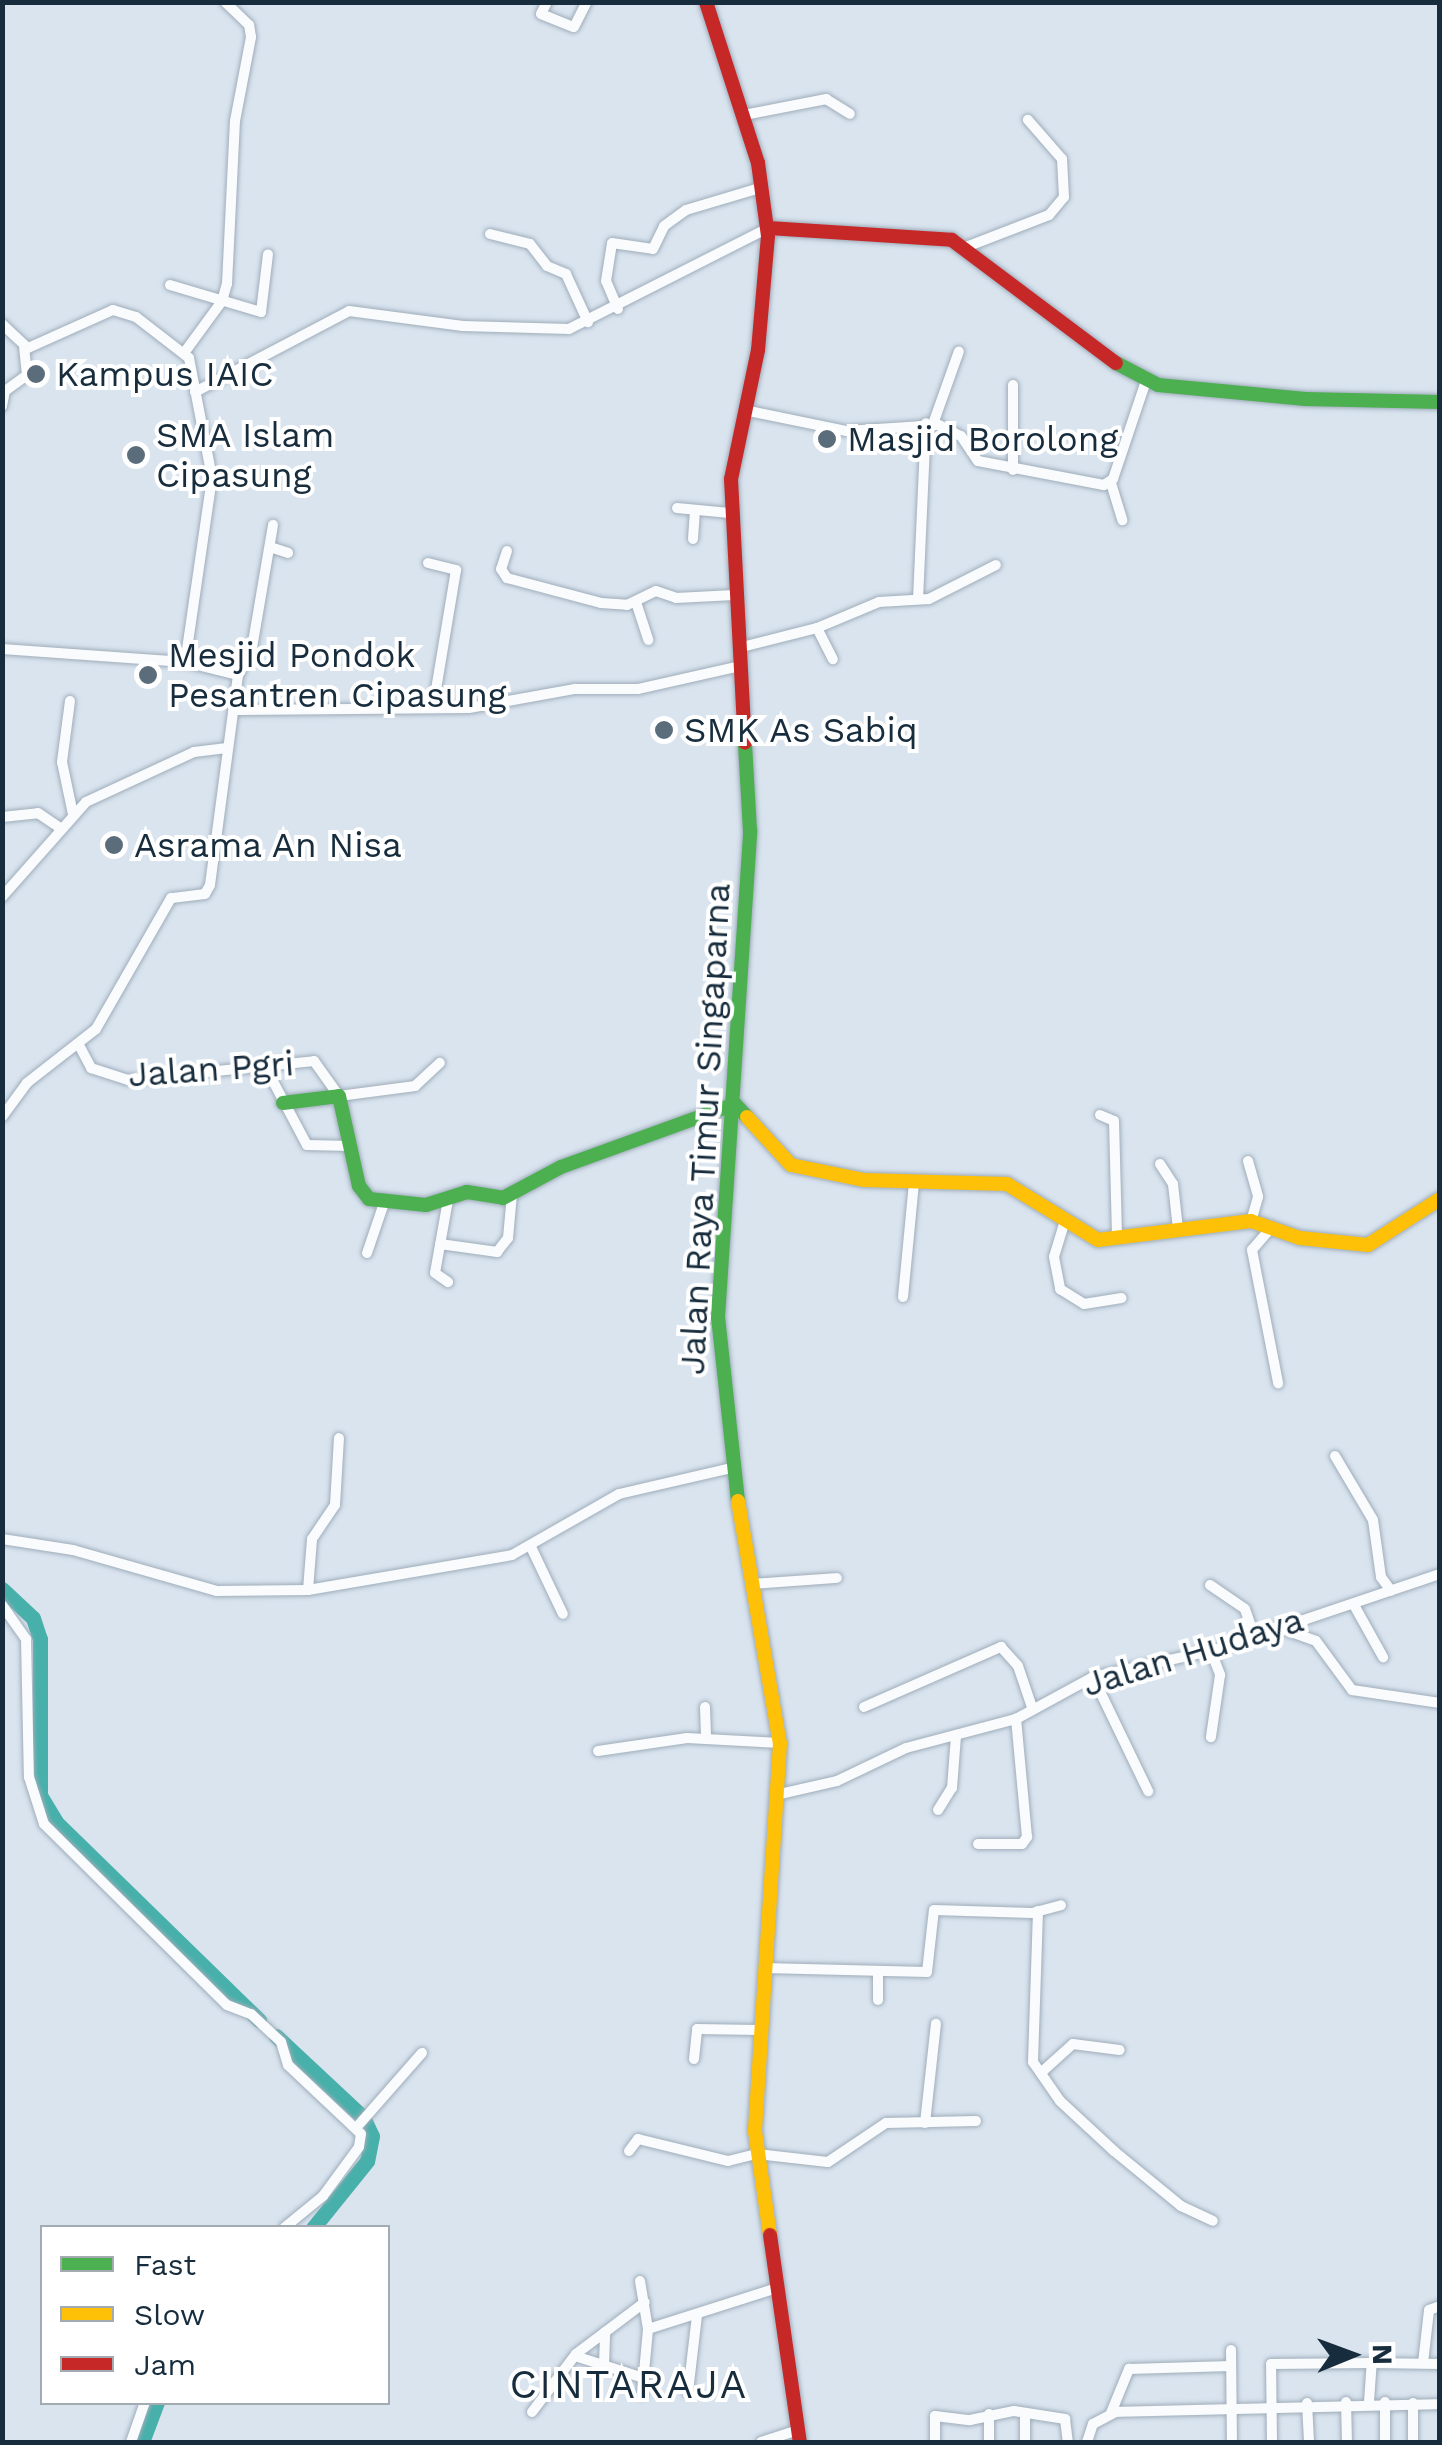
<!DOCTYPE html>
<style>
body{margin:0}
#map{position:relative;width:1442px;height:2445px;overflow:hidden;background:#d9e4ef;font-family:"Work Sans",sans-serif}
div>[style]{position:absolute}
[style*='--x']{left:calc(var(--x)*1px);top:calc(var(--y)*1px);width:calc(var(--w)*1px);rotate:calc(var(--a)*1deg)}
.river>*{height:15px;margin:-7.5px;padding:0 7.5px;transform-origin:7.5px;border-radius:7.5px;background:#48b0aa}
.roads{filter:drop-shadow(0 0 2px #9fadba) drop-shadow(0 0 2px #9fadba)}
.street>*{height:10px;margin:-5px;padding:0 5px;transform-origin:5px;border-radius:5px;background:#f9fbfd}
.fast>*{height:14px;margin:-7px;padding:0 7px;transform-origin:7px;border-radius:7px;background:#4caf50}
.slow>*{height:14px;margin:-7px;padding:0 7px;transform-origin:7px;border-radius:7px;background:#ffc107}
.jam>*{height:14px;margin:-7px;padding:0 7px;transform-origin:7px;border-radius:7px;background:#c62828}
.dots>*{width:28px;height:28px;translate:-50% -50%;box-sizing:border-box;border:5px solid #fff;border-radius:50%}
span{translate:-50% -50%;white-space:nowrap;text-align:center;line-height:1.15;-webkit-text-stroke:8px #fff;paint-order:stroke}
.poi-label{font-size:35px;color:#172c3c}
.left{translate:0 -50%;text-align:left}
.street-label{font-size:35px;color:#172c3c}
.quarter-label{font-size:40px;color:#172c3c;letter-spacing:2.5px}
.frame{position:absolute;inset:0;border:5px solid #172c3c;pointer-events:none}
.legend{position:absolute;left:40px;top:2225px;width:350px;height:180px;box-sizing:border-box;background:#fff;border:2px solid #a2abb1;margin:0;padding:12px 18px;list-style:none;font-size:30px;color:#172c3c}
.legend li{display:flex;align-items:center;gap:20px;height:50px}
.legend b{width:50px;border:2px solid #a2abb1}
.north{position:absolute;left:1302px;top:2305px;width:100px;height:100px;-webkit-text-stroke:8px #fff;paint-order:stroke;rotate:89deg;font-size:28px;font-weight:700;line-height:40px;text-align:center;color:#172c3c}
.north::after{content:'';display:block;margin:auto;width:35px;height:45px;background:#172c3c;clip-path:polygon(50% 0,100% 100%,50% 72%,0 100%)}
</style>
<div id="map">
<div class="river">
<i style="--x:2;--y:1589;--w:42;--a:43.1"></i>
<i style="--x:33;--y:1618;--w:22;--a:72"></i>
<i style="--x:40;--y:1639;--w:156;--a:90"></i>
<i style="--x:40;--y:1795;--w:31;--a:59"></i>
<i style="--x:56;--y:1822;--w:284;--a:44.3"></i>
<i style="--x:276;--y:2036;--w:119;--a:43"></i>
<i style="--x:363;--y:2117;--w:21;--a:65"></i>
<i style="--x:372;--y:2136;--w:25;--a:101"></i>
<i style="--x:367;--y:2161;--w:86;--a:128.9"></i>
<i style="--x:142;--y:2442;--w:43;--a:-69.4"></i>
</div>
<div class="roads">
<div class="street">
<i style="--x:547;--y:2;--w:13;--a:117"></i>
<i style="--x:541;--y:14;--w:35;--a:22"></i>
<i style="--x:574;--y:27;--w:28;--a:-63"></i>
<i style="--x:744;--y:115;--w:84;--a:-11"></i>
<i style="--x:826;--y:99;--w:28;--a:32"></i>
<i style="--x:490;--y:234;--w:41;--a:14"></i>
<i style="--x:530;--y:244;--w:28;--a:52"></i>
<i style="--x:547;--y:266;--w:21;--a:23"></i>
<i style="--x:566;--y:274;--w:53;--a:65.4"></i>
<i style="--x:966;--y:247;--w:89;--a:-21.1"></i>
<i style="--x:1049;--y:215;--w:23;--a:-50"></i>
<i style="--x:1064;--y:197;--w:38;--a:-93"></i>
<i style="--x:1062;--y:159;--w:52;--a:-131.1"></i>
<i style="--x:170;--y:285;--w:95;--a:16.5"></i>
<i style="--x:261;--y:312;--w:58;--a:-83.1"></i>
<i style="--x:618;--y:309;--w:30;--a:-113"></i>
<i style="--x:606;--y:281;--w:38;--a:-81"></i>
<i style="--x:612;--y:243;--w:41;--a:8.3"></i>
<i style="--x:653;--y:249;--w:25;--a:-64"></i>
<i style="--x:664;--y:226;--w:27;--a:-36"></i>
<i style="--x:686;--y:210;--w:80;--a:-16.6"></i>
<i style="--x:2;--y:324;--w:35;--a:43"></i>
<i style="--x:28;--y:348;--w:93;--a:-24.1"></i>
<i style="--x:113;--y:310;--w:24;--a:17"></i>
<i style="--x:136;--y:317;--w:67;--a:37.7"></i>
<i style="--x:189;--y:358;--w:122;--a:79.1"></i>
<i style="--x:212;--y:478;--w:186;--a:98.3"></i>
<i style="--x:185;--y:662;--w:55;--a:13.8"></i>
<i style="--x:238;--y:675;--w:212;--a:97.6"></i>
<i style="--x:210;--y:885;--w:10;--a:119"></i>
<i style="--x:205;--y:894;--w:34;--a:173"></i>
<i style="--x:171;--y:898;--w:151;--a:119.8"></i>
<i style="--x:96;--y:1029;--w:88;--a:142"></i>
<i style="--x:27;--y:1083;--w:42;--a:126.3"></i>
<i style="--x:184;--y:353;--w:64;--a:-53.8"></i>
<i style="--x:222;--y:301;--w:18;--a:-74"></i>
<i style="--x:227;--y:284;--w:163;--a:-87.2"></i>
<i style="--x:235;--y:121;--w:86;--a:-79.2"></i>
<i style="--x:251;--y:37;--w:12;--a:-99"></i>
<i style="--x:249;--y:25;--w:33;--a:-136"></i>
<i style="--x:195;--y:392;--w:174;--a:-27.7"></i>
<i style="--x:349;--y:311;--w:115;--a:7.5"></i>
<i style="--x:463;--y:326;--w:106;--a:1.6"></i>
<i style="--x:569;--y:329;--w:223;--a:-26.9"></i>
<i style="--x:2;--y:406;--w:15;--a:-79"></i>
<i style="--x:5;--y:391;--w:27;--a:-36"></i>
<i style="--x:27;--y:375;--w:27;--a:-96"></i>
<i style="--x:744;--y:410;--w:104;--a:11.6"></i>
<i style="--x:846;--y:431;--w:93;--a:-3.7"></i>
<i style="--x:939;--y:425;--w:25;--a:27"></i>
<i style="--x:961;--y:436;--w:30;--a:56"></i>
<i style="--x:978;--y:461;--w:128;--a:10.8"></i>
<i style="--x:1104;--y:485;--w:11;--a:-34"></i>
<i style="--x:1113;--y:479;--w:103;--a:-71.4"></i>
<i style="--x:933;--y:424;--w:77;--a:-70.4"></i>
<i style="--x:1013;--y:470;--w:85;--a:-90"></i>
<i style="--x:1111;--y:483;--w:39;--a:73"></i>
<i style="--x:677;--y:508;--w:53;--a:5.4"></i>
<i style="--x:693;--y:539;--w:29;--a:-86"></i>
<i style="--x:270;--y:547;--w:19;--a:18"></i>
<i style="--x:507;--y:551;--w:19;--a:108"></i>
<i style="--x:501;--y:569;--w:11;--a:56"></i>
<i style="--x:507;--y:578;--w:97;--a:14.9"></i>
<i style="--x:601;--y:603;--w:26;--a:4"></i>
<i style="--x:627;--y:605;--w:32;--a:-26"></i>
<i style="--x:656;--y:591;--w:21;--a:19"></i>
<i style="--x:676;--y:598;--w:58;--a:-3"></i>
<i style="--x:428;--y:563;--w:29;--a:14"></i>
<i style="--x:456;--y:570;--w:140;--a:99.5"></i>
<i style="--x:918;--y:599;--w:176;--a:-87.4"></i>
<i style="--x:636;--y:602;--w:40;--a:72"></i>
<i style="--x:817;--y:628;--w:35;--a:63"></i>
<i style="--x:738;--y:648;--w:81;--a:-14.2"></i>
<i style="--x:817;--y:628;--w:67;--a:-22.8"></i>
<i style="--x:879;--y:602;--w:50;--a:-3.4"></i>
<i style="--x:929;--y:599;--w:75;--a:-26.9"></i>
<i style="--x:2;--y:649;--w:183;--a:4.1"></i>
<i style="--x:238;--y:675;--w:30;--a:-63"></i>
<i style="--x:252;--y:648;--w:125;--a:-80.3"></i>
<i style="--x:70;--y:701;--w:62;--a:97.5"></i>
<i style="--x:62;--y:762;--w:53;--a:78.1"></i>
<i style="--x:238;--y:710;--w:231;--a:-0.5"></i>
<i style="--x:469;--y:708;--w:108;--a:-10.2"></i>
<i style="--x:575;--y:689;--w:63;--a:0"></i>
<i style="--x:638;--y:689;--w:105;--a:-12.7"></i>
<i style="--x:2;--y:817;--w:36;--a:-6"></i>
<i style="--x:38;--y:813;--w:27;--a:34"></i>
<i style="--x:2;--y:897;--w:127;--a:-48.5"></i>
<i style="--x:86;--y:802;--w:119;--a:-24.8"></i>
<i style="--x:194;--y:752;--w:33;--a:-7"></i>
<i style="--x:80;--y:1047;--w:24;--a:62"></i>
<i style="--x:91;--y:1068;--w:39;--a:18"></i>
<i style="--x:128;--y:1080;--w:187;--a:-5.8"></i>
<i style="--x:314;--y:1061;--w:43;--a:54.5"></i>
<i style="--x:339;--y:1096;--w:77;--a:-7.5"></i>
<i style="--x:415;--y:1086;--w:34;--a:-43"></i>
<i style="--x:266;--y:1068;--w:87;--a:62"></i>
<i style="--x:307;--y:1145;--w:45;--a:1.3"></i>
<i style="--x:1100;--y:1115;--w:15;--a:23"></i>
<i style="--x:1114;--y:1121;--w:116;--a:88.5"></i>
<i style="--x:1248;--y:1161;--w:37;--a:74"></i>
<i style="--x:1258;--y:1197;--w:25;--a:106"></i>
<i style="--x:1160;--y:1164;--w:24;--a:57"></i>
<i style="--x:1173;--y:1184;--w:45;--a:83.7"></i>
<i style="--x:448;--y:1200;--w:74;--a:100.1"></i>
<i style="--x:435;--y:1273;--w:16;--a:35"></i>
<i style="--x:1064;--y:1224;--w:34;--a:107"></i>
<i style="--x:1054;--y:1257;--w:33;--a:79"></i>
<i style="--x:1060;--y:1289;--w:28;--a:32"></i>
<i style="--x:1084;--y:1304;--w:38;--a:-9"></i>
<i style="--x:1271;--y:1228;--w:29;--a:131"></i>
<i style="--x:1252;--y:1250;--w:136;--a:78.9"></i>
<i style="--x:440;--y:1244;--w:58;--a:8"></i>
<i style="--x:497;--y:1252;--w:18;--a:-52"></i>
<i style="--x:508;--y:1238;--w:44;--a:-84.8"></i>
<i style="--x:367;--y:1253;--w:53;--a:-71.2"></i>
<i style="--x:903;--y:1297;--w:116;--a:-84.5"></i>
<i style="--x:1335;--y:1456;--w:74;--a:59.3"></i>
<i style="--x:1373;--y:1520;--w:58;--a:82"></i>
<i style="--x:1381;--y:1577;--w:17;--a:54"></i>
<i style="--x:2;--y:1539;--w:72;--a:8.8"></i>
<i style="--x:73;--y:1550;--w:150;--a:15.9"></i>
<i style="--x:217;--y:1591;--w:91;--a:-0.6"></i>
<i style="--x:308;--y:1590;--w:207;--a:-9.7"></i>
<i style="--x:512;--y:1555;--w:123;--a:-29.7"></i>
<i style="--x:619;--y:1494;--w:116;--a:-13"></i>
<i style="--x:531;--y:1547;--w:74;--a:64.5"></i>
<i style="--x:753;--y:1584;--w:84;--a:-4.1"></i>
<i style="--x:1210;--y:1585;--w:42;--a:34.4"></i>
<i style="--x:1245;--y:1609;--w:28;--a:71"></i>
<i style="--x:308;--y:1590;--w:51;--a:-85.5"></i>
<i style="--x:312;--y:1539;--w:41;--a:-55.9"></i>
<i style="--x:335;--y:1505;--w:67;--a:-86.6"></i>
<i style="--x:2;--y:1605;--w:42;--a:54.8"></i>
<i style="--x:26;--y:1639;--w:138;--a:88.8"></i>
<i style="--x:29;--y:1777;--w:49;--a:72.3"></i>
<i style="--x:44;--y:1824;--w:257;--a:44.7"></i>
<i style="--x:227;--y:2005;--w:26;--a:21"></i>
<i style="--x:251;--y:2014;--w:41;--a:43"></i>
<i style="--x:281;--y:2042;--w:24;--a:73"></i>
<i style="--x:288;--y:2065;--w:100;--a:43.4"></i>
<i style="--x:361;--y:2134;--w:13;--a:99"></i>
<i style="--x:359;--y:2147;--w:61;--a:126.3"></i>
<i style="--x:323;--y:2196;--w:50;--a:140.6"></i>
<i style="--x:1354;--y:1605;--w:60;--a:60.9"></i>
<i style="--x:1277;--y:1627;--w:41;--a:19.7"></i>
<i style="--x:1316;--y:1641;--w:61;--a:53.7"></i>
<i style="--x:1352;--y:1690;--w:89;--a:8.4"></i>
<i style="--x:1211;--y:1651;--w:26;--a:69"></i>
<i style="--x:1220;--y:1675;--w:63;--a:98.3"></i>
<i style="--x:1093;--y:1677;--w:127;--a:64.2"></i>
<i style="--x:705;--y:1707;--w:31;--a:88"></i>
<i style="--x:864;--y:1707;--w:150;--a:-23.7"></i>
<i style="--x:1001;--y:1647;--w:25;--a:48"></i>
<i style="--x:1018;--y:1666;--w:46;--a:71.2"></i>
<i style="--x:598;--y:1751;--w:90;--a:-8.3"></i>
<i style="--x:687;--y:1738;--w:93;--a:3.1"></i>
<i style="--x:780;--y:1794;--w:58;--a:-12.8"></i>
<i style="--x:837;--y:1781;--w:76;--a:-25.6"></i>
<i style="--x:906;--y:1748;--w:114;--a:-14.8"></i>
<i style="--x:1016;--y:1719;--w:88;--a:-28.6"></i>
<i style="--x:1093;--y:1677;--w:125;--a:-12.5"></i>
<i style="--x:1215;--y:1650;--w:237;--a:-18.7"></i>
<i style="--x:938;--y:1810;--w:26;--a:-58"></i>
<i style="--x:952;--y:1788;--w:52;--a:-85.6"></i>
<i style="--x:978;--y:1844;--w:44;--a:0"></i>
<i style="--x:1022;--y:1844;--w:9;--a:-54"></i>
<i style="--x:1027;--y:1837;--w:119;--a:-95.3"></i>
<i style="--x:1038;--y:1911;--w:151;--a:91.9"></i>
<i style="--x:1033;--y:2062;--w:47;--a:55.3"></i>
<i style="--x:1060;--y:2101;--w:74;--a:42.8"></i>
<i style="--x:1114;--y:2151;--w:87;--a:39.4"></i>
<i style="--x:1181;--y:2206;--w:35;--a:25"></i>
<i style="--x:764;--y:1968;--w:163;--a:1.4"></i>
<i style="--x:927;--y:1972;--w:62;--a:-83.6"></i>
<i style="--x:934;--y:1910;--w:98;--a:1.8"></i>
<i style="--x:1032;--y:1913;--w:30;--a:-15"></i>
<i style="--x:878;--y:1974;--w:26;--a:90"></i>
<i style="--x:694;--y:2059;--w:30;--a:-84"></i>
<i style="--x:697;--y:2029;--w:61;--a:0.9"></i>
<i style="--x:1044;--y:2070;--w:39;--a:-42"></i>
<i style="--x:1073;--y:2044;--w:47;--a:7.3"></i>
<i style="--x:925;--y:2123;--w:100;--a:-83.7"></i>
<i style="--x:356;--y:2128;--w:100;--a:-48.7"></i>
<i style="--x:629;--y:2151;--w:15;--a:-53"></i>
<i style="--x:638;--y:2139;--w:93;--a:13.7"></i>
<i style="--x:728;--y:2161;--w:30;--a:-14"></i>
<i style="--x:757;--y:2154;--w:71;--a:6.4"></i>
<i style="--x:828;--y:2162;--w:70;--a:-33.9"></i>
<i style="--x:886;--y:2123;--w:90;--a:-1.3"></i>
<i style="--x:640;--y:2281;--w:49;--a:80.5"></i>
<i style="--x:1231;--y:2350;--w:92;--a:89.4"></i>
<i style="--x:575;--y:2356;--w:72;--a:17.7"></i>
<i style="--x:1423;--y:2363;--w:53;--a:-83.5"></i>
<i style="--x:1429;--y:2310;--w:12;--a:-20"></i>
<i style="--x:604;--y:2365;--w:33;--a:-88"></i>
<i style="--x:688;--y:2392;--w:78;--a:-83.3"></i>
<i style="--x:642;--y:2394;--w:65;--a:-84.7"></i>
<i style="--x:648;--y:2329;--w:132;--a:-17.6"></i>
<i style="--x:1346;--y:2402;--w:40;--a:88.6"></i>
<i style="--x:1369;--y:2402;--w:39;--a:-86"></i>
<i style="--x:1372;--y:2363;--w:68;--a:0.8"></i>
<i style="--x:1385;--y:2402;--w:40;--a:90"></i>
<i style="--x:1307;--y:2403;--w:39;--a:87"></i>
<i style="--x:532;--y:2412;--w:73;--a:-52.8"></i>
<i style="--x:576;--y:2354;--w:86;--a:-37"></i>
<i style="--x:1111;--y:2413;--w:48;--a:-67.8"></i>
<i style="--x:1129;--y:2369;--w:102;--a:-1.7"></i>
<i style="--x:989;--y:2414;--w:28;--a:90"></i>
<i style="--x:131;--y:2442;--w:42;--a:-70.7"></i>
<i style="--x:761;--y:2442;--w:39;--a:-18"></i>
<i style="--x:935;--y:2442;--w:26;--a:-90"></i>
<i style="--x:935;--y:2416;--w:35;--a:7"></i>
<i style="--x:970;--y:2420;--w:45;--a:-11.6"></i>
<i style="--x:1014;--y:2411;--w:52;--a:8.9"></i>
<i style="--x:1065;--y:2419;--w:23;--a:83"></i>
<i style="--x:1025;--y:2442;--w:25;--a:-90"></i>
<i style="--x:1087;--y:2442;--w:19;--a:-72"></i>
<i style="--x:1093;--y:2424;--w:26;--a:-28"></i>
<i style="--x:1116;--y:2412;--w:324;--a:-1.4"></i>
<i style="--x:1272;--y:2442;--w:78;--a:-90.7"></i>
<i style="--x:1271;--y:2364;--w:101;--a:-0.6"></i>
<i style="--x:1413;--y:2442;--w:39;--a:-90"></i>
</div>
<div class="fast">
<i style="--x:1116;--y:363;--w:47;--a:27.6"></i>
<i style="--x:1158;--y:385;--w:148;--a:5.4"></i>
<i style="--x:1305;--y:399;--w:135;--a:1.3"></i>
<i style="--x:283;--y:1103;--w:56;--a:-7.1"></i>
<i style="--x:339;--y:1096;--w:92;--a:77.5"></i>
<i style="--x:359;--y:1186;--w:16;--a:52"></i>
<i style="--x:369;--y:1199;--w:57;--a:6"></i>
<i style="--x:426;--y:1205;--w:43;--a:-17.6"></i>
<i style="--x:467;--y:1192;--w:36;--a:9"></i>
<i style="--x:503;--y:1198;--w:66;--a:-28.1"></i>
<i style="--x:561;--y:1167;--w:185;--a:-19.9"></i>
<i style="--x:735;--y:1104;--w:18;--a:47"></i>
<i style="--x:738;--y:1501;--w:185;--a:-96.2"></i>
<i style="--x:718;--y:1317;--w:487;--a:-86.2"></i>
<i style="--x:750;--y:831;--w:88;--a:-93.3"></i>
</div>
<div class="slow">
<i style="--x:747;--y:1117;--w:65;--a:47.5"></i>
<i style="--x:791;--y:1165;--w:75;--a:11.6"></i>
<i style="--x:864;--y:1180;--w:143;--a:1.6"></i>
<i style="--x:1007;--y:1184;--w:107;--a:31.6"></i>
<i style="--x:1098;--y:1240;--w:154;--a:-7.1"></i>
<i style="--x:1251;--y:1221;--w:52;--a:19.1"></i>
<i style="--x:1300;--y:1238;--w:68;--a:5.9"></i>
<i style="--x:1368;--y:1245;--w:85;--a:-32.6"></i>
<i style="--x:738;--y:1501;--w:246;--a:80.2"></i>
<i style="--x:780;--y:1743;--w:389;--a:93.7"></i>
<i style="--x:755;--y:2131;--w:105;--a:81.8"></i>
</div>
<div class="jam">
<i style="--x:706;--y:2;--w:169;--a:72.1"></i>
<i style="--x:758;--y:163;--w:74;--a:82.2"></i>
<i style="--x:768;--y:236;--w:114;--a:95"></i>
<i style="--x:758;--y:350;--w:132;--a:101.8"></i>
<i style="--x:731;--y:479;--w:264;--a:87"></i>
<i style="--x:768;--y:228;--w:184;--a:3.7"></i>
<i style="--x:952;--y:240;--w:205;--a:36.9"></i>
<i style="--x:770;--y:2235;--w:209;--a:81.8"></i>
</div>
</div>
<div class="dots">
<i style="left:36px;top:374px;background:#5b6c7b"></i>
<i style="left:827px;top:439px;background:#5b6c7b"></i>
<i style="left:136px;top:455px;background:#5b6c7b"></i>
<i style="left:148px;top:675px;background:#5b6c7b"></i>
<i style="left:664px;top:730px;background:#5b6c7b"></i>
<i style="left:114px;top:845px;background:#5b6c7b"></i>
</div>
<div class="poi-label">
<span class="left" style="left:56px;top:374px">Kampus IAIC</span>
<span class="left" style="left:156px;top:455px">SMA Islam<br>Cipasung</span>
<span class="left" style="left:847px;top:439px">Masjid Borolong</span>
<span class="left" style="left:168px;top:675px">Mesjid Pondok<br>Pesantren Cipasung</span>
<span class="left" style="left:684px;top:730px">SMK As Sabiq</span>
<span class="left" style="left:134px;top:845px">Asrama An Nisa</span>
</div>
<div class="street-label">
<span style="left:211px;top:1069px;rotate:-4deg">Jalan Pgri</span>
<span style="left:705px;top:1129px;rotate:-87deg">Jalan Raya Timur Singaparna</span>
<span style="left:1193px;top:1652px;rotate:-17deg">Jalan Hudaya</span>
</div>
<div class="quarter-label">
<span style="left:629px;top:2385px">CINTARAJA</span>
</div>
<div class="frame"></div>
<ul class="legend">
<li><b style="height:12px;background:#4caf50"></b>Fast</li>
<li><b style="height:12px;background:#ffc107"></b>Slow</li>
<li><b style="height:12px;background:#c62828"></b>Jam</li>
</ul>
<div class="north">N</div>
</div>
